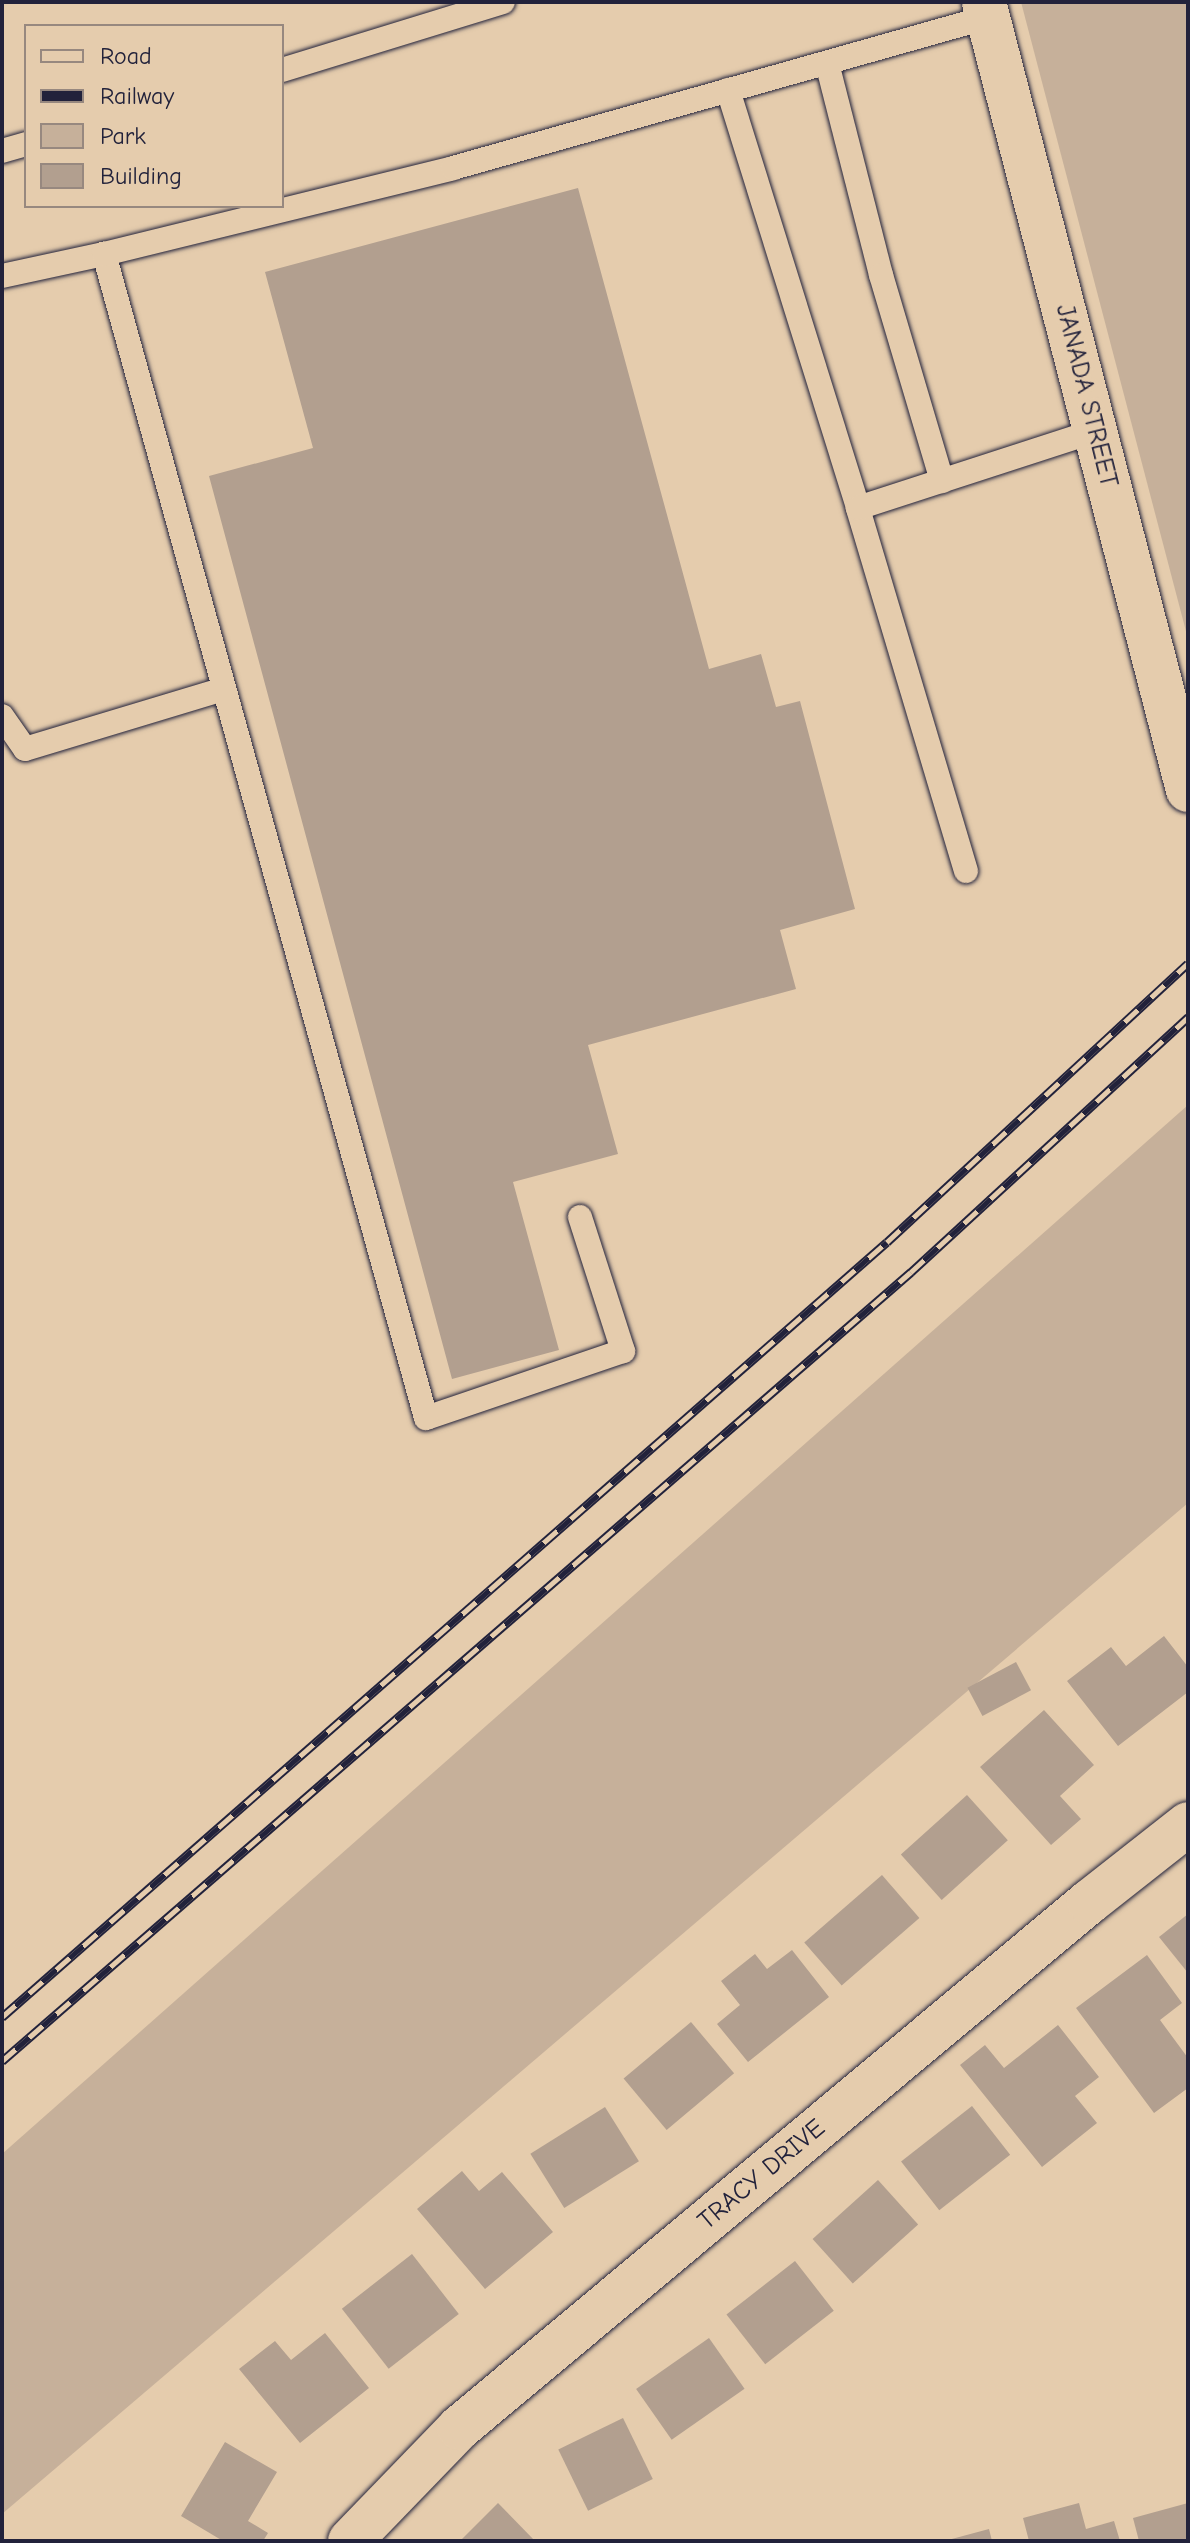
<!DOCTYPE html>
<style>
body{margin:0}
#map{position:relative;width:1190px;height:2543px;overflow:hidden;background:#e5ccad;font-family:"Comic Neue",sans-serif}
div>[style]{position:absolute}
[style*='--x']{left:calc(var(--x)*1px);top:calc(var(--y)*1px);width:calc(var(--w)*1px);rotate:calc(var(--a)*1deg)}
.green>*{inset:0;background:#c6b09a}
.building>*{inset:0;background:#b29f8f;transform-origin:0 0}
.roads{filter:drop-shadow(0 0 2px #22223b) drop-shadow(0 0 2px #22223b)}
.lane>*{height:24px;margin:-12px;padding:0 12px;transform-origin:12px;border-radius:12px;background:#e5ccad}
.street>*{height:44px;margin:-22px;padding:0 22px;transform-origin:22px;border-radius:22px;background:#e5ccad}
.secondary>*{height:44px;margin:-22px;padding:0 22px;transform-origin:22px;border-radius:22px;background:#e5ccad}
.rail>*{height:9px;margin-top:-4.5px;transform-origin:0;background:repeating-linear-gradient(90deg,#e5ccad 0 18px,#22223b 0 36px);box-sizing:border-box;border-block:2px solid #22223b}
span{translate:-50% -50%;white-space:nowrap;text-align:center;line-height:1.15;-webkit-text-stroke:8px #e5ccad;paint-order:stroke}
.street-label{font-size:26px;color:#22223b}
.frame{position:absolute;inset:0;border:4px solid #22223b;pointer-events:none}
.legend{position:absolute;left:24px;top:24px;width:260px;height:184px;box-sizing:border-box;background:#e5ccad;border:2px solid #97887f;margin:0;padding:10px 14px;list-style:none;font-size:24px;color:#22223b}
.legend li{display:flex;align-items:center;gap:16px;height:40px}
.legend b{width:40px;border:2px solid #97887f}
</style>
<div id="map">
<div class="green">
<i style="clip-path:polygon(1021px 2px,1188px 2px,1188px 639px)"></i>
<i style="clip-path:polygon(1188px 1105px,1188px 1503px,2px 2514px,2px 2154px)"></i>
</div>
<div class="building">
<i style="clip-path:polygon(578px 188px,709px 669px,761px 654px,776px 707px,800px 701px,855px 909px,780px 930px,796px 989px,588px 1045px,618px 1154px,513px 1182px,559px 1350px,452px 1379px,209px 476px,313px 448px,265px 272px)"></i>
<i style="clip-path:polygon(1164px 1636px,1188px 1667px,1188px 1692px,1118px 1746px,1067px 1681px,1111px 1647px,1126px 1666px)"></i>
<i style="left:1016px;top:1662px;width:32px;height:55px;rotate:62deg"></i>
<i style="clip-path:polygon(1044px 1710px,1094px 1765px,1060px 1796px,1081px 1819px,1051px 1845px,980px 1767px)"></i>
<i style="left:967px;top:1795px;width:61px;height:89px;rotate:48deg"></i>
<i style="left:882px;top:1875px;width:57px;height:103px;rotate:49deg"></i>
<i style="clip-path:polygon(1188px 1914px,1188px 1973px,1159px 1937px)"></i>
<i style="clip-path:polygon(792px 1950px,829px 1997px,748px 2062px,717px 2024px,740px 2005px,721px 1981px,755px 1954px,767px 1969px)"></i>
<i style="clip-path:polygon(1147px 1955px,1182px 2003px,1160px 2020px,1188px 2058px,1188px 2088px,1154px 2113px,1076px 2008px)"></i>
<i style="left:691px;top:2022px;width:67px;height:88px;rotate:50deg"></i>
<i style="clip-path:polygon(1058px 2025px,1099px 2077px,1075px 2096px,1097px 2123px,1042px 2167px,960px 2065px,985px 2045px,1004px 2068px)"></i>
<i style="left:972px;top:2106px;width:62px;height:90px;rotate:52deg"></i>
<i style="left:605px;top:2107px;width:64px;height:88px;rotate:58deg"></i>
<i style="clip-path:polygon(462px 2171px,479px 2191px,502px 2172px,553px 2232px,485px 2289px,417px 2209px)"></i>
<i style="left:878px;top:2180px;width:60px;height:88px;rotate:48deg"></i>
<i style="left:412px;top:2254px;width:76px;height:89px;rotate:52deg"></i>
<i style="left:795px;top:2261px;width:63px;height:87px;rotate:52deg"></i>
<i style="clip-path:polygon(325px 2333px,369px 2388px,300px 2443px,239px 2369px,275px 2341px,291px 2360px)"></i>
<i style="left:709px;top:2338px;width:62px;height:89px;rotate:55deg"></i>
<i style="left:623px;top:2418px;width:68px;height:72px;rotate:64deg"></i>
<i style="clip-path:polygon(225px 2442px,277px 2472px,248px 2521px,268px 2533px,263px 2541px,223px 2541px,181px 2516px)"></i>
<i style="clip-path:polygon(498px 2503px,535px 2541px,460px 2541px)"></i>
<i style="clip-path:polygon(1079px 2503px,1086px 2529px,1114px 2521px,1120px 2541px,1029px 2541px,1023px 2518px)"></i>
<i style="clip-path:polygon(1188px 2503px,1188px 2541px,1139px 2541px,1133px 2518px)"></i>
<i style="clip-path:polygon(989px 2529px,992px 2541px,948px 2541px,948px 2540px)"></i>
</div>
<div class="roads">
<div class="lane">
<i style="--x:827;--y:63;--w:219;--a:75.7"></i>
<i style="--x:881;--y:275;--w:215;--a:73.5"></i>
<i style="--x:282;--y:70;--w:231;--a:-17.1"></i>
<i style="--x:728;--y:90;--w:438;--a:72.7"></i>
<i style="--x:2;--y:151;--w:25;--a:-16"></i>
<i style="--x:2;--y:276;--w:104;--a:-12.2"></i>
<i style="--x:2;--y:716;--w:40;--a:55.1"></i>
<i style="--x:25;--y:749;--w:208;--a:-16.8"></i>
<i style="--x:966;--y:871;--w:379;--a:-106.6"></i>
<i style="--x:858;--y:508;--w:249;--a:-18"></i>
<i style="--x:580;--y:1217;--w:141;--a:72.2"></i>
<i style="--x:623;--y:1351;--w:208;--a:161.2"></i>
<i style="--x:426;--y:1418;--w:1208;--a:-105.46"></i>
<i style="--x:104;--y:254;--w:359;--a:-13.8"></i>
<i style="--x:453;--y:168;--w:556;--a:-15.76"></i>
</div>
<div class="street">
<i style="--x:350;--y:2541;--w:157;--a:-46"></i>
<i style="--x:459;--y:2428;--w:821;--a:-39.86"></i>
<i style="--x:1089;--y:1902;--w:126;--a:-38.2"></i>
</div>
<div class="secondary">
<i style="--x:984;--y:2;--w:814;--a:75.49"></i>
</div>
</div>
<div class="rail">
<i style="--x:2;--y:2017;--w:1176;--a:-41.21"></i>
<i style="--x:887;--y:1242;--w:410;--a:-42.8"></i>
<i style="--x:2;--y:2061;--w:1204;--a:-40.96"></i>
<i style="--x:911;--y:1272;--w:377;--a:-42.6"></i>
</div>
<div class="street-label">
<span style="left:1086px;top:396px;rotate:76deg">JANADA STREET</span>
<span style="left:762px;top:2175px;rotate:-40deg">TRACY DRIVE</span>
</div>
<div class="frame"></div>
<ul class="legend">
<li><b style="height:10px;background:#e5ccad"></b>Road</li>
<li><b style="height:10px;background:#22223b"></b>Railway</li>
<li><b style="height:22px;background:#c6b09a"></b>Park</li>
<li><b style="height:22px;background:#b29f8f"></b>Building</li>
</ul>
</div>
